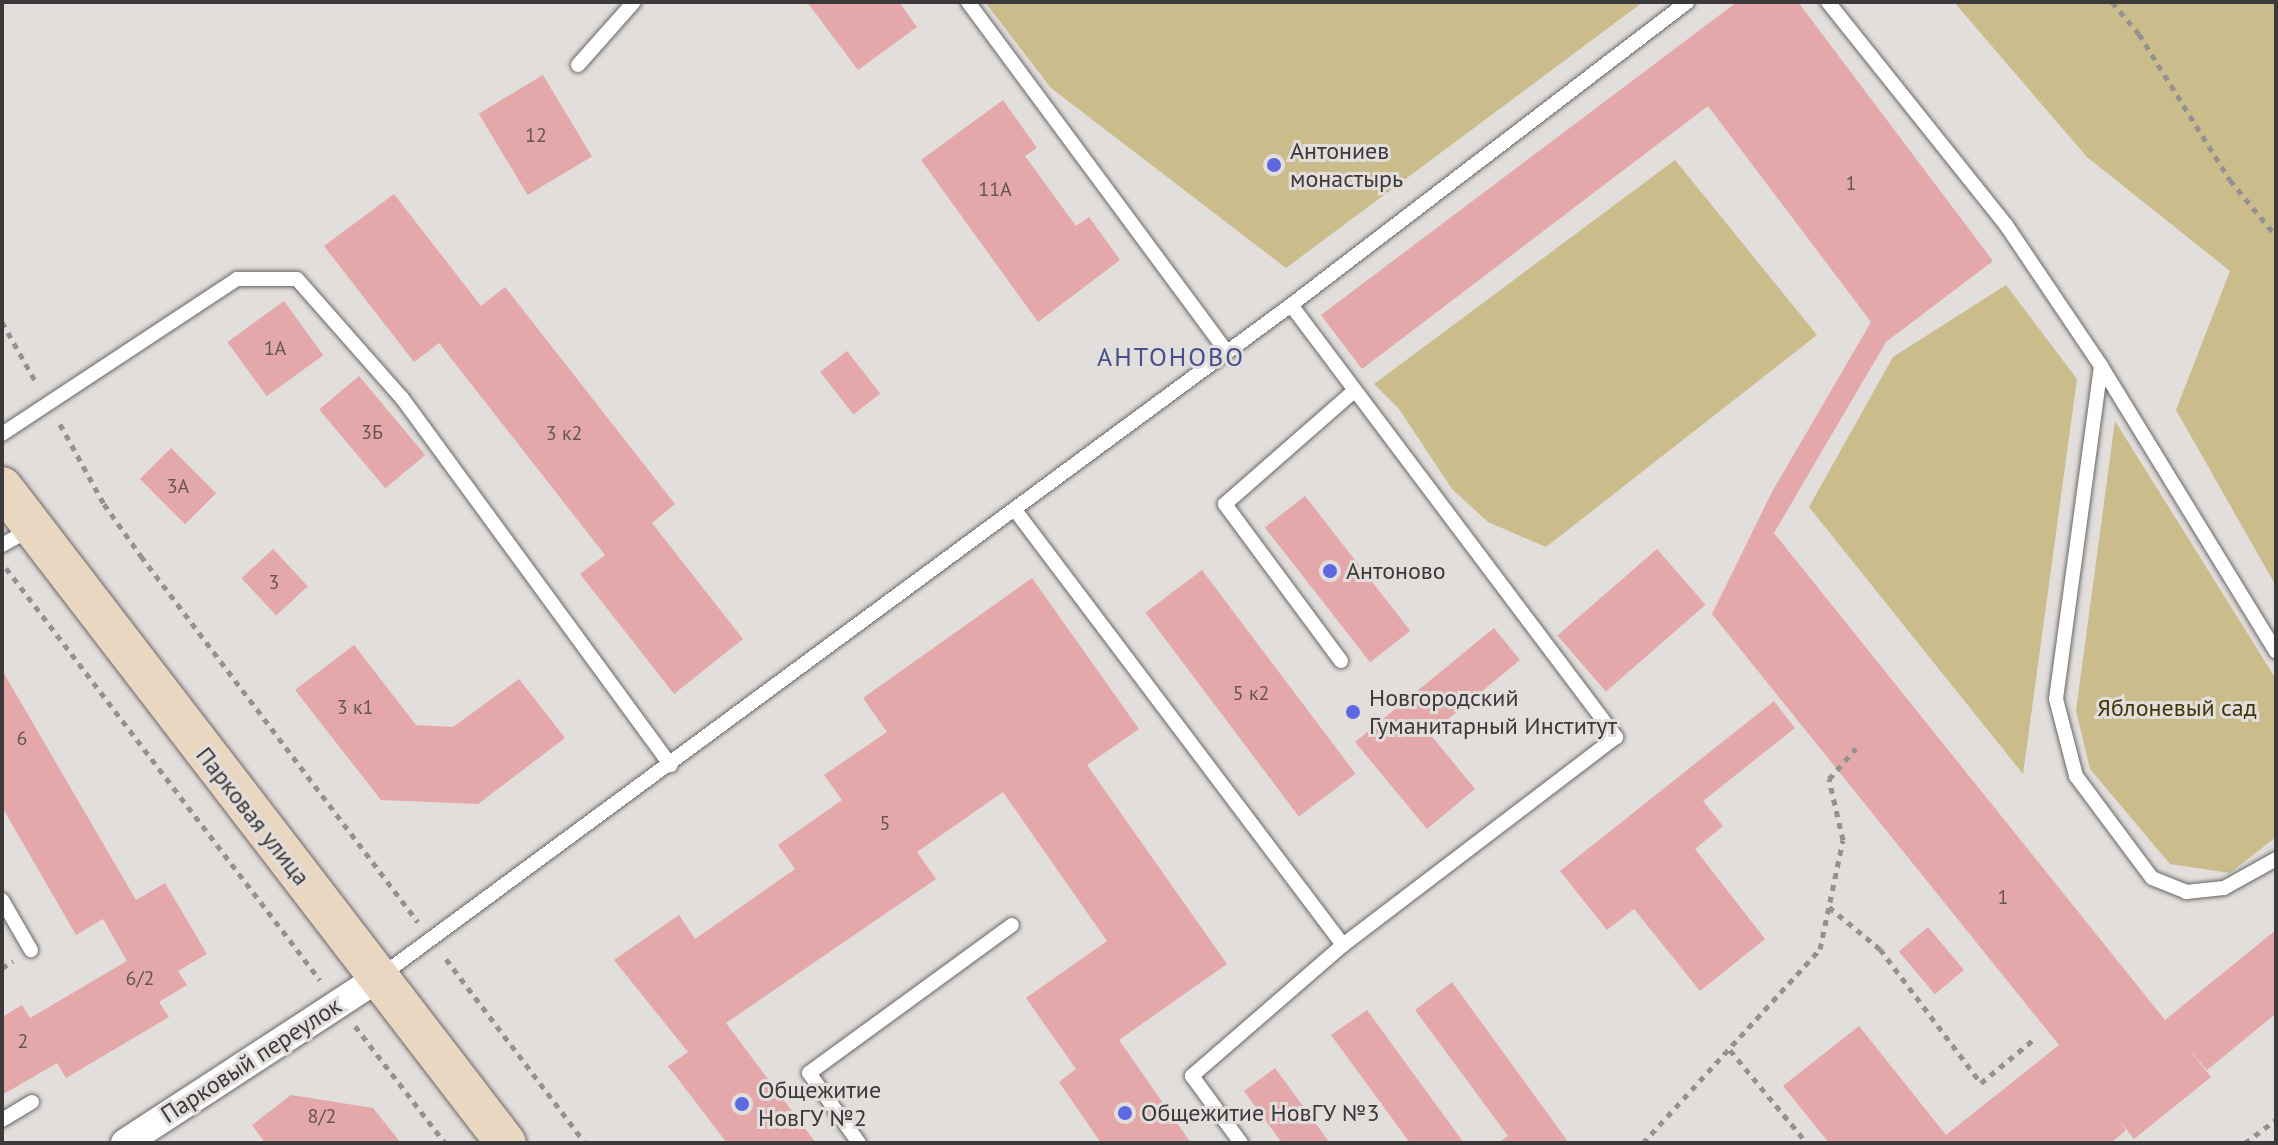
<!DOCTYPE html>
<meta charset="utf-8">
<style>
body{margin:0}
#map{position:relative;width:2278px;height:1145px;overflow:hidden;background:#e1dedc;font-family:"PT Sans",sans-serif}
div>[style]{position:absolute}
[style*='--x']{left:calc(var(--x)*1px);top:calc(var(--y)*1px);width:calc(var(--w)*1px);rotate:calc(var(--a)*1deg)}
.green>*{inset:0;background:#cbbc8c}
.building>*{inset:0;background:#e5a8aa;transform-origin:0 0}
.path>*{height:5px;margin-top:-2.5px;transform-origin:0;background:repeating-linear-gradient(90deg,#949291 0 6px,transparent 0 12px)}
.roads{filter:drop-shadow(0 0 2px #6a6766) drop-shadow(0 0 2px #6a6766)}
.lane>*{height:14px;margin:-7px;padding:0 7px;transform-origin:7px;border-radius:7px;background:#fff}
.street>*{height:28px;margin:-14px;padding:0 14px;transform-origin:14px;border-radius:14px;background:#fff}
.secondary>*{height:40px;margin:-20px;padding:0 20px;transform-origin:20px;border-radius:20px;background:#e9d7c2}
.dots>*{width:22px;height:22px;translate:-50% -50%;box-sizing:border-box;border:4px solid #e1dedc;border-radius:50%}
span{translate:-50% -50%;white-space:nowrap;text-align:center;line-height:1.15;-webkit-text-stroke:6px #e1dedc;paint-order:stroke}
.number-label{font-size:20px;color:#655}
.number-label span{-webkit-text-stroke-width:0}
.poi-label{font-size:24px;color:#3b3939}
.left{translate:0 -50%;text-align:left}
.park-label{font-size:24px;color:#403408}
.street-label{font-size:24px;color:#3b3939}
.neighbourhood-label{font-size:26px;color:#464f8c;letter-spacing:2px}
.frame{position:absolute;inset:0;border:4px solid #3b3939;pointer-events:none}
</style>
<div id="map">
<div class="green">
<i style="clip-path:polygon(985px 2px,1643px 2px,1286px 268px,1051px 88px)"></i>
<i style="clip-path:polygon(1954px 2px,2276px 2px,2276px 586px,2176px 410px,2230px 271px,2087px 157px)"></i>
<i style="clip-path:polygon(1675px 160px,1817px 335px,1546px 547px,1488px 522px,1452px 489px,1399px 409px,1374px 384px)"></i>
<i style="clip-path:polygon(2006px 285px,2077px 379px,2023px 774px,1809px 507px,1893px 357px)"></i>
<i style="clip-path:polygon(2115px 421px,2276px 679px,2276px 837px,2230px 873px,2170px 864px,2090px 769px,2076px 711px)"></i>
</div>
<div class="building">
<i style="clip-path:polygon(807px 2px,899px 2px,917px 27px,858px 70px)"></i>
<i style="clip-path:polygon(1737px 2px,1798px 2px,1993px 261px,1886px 342px,1774px 533px,2165px 1020px,2276px 930px,2276px 1020px,2273px 1016px,2207px 1070px,2188px 1048px,2211px 1077px,2134px 1139px,2116px 1116px,2126px 1130px,2111px 1143px,1829px 1143px,1783px 1086px,1859px 1026px,1946px 1135px,2059px 1045px,1712px 614px,1773px 490px,1871px 322px,1708px 106px,1362px 369px,1321px 315px)"></i>
<i style="left:543px;top:75px;width:95px;height:75px;rotate:59deg"></i>
<i style="clip-path:polygon(1003px 100px,1037px 148px,1025px 156px,1076px 226px,1089px 217px,1120px 260px,1038px 322px,921px 160px)"></i>
<i style="clip-path:polygon(394px 194px,481px 306px,505px 287px,675px 504px,652px 523px,743px 639px,674px 694px,580px 574px,605px 555px,439px 343px,414px 362px,324px 246px)"></i>
<i style="left:284px;top:301px;width:67px;height:70px;rotate:54deg"></i>
<i style="left:847px;top:351px;width:54px;height:34px;rotate:52deg"></i>
<i style="left:359px;top:376px;width:103px;height:52px;rotate:50deg"></i>
<i style="left:171px;top:448px;width:64px;height:44px;rotate:45deg"></i>
<i style="left:1305px;top:496px;width:171px;height:51px;rotate:52deg"></i>
<i style="left:273px;top:549px;width:51px;height:43px;rotate:47deg"></i>
<i style="left:1657px;top:549px;width:74px;height:132px;rotate:49deg"></i>
<i style="left:1202px;top:570px;width:255px;height:71px;rotate:53deg"></i>
<i style="clip-path:polygon(1032px 578px,1139px 729px,1087px 765px,1227px 964px,1119px 1040px,1191px 1143px,1101px 1143px,1059px 1082px,1076px 1069px,1026px 998px,1107px 941px,1003px 792px,917px 852px,936px 879px,726px 1023px,816px 1143px,727px 1143px,668px 1066px,688px 1052px,614px 960px,679px 915px,695px 939px,795px 869px,778px 845px,842px 800px,824px 775px,887px 732px,863px 698px)"></i>
<i style="clip-path:polygon(1494px 628px,1520px 660px,1430px 734px,1475px 789px,1427px 829px,1355px 742px)"></i>
<i style="clip-path:polygon(354px 645px,416px 725px,453px 727px,519px 679px,565px 738px,478px 804px,381px 800px,295px 690px)"></i>
<i style="clip-path:polygon(2px 670px,136px 900px,165px 883px,207px 954px,178px 971px,187px 985px,159px 1002px,169px 1017px,66px 1078px,57px 1063px,2px 1095px,2px 1017px,22px 1005px,30px 1018px,127px 961px,103px 919px,76px 935px,2px 807px)"></i>
<i style="clip-path:polygon(1774px 701px,1795px 728px,1703px 801px,1723px 826px,1695px 849px,1765px 939px,1700px 991px,1634px 909px,1607px 930px,1560px 871px)"></i>
<i style="left:1928px;top:927px;width:56px;height:38px;rotate:50deg"></i>
<i style="clip-path:polygon(1452px 982px,1569px 1143px,1498px 1143px,1508px 1136px,1415px 1010px)"></i>
<i style="clip-path:polygon(1367px 1010px,1464px 1143px,1410px 1143px,1331px 1035px)"></i>
<i style="clip-path:polygon(1275px 1068px,1330px 1143px,1282px 1143px,1244px 1091px)"></i>
<i style="clip-path:polygon(291px 1095px,373px 1108px,401px 1143px,265px 1143px,252px 1125px)"></i>
</div>
<div class="path">
<i style="--x:2112;--y:2;--w:42;--a:49.8"></i>
<i style="--x:2139;--y:34;--w:172;--a:58.1"></i>
<i style="--x:2230;--y:180;--w:72;--a:50.6"></i>
<i style="--x:2;--y:322;--w:71;--a:60.6"></i>
<i style="--x:60;--y:424;--w:91;--a:61.2"></i>
<i style="--x:104;--y:504;--w:64;--a:54.6"></i>
<i style="--x:141;--y:556;--w:459;--a:52.9"></i>
<i style="--x:6;--y:568;--w:518;--a:52.69"></i>
<i style="--x:1829;--y:907;--w:66;--a:39.5"></i>
<i style="--x:1880;--y:949;--w:168;--a:53"></i>
<i style="--x:1981;--y:1083;--w:67;--a:-39.6"></i>
<i style="--x:446;--y:959;--w:231;--a:52.9"></i>
<i style="--x:2;--y:968;--w:13;--a:-32"></i>
<i style="--x:355;--y:1026;--w:148;--a:52.4"></i>
<i style="--x:1730;--y:1050;--w:121;--a:50.4"></i>
<i style="--x:1643;--y:1143;--w:263;--a:-47.6"></i>
<i style="--x:1820;--y:949;--w:111;--a:-78.1"></i>
<i style="--x:1843;--y:840;--w:63;--a:-102.9"></i>
<i style="--x:1829;--y:779;--w:41;--a:-48.9"></i>
<i style="--x:2245;--y:1143;--w:39;--a:-37"></i>
</div>
<div class="roads">
<div class="lane">
<i style="--x:968;--y:2;--w:435;--a:53.5"></i>
<i style="--x:1828;--y:2;--w:285;--a:51.4"></i>
<i style="--x:2006;--y:225;--w:170;--a:56"></i>
<i style="--x:2101;--y:366;--w:335;--a:58.5"></i>
<i style="--x:578;--y:65;--w:84;--a:-48.4"></i>
<i style="--x:1291;--y:305;--w:541;--a:53.05"></i>
<i style="--x:1616;--y:737;--w:343;--a:142.7"></i>
<i style="--x:2101;--y:366;--w:336;--a:97.7"></i>
<i style="--x:2056;--y:699;--w:80;--a:75.4"></i>
<i style="--x:2076;--y:776;--w:127;--a:53.3"></i>
<i style="--x:2152;--y:878;--w:37;--a:22"></i>
<i style="--x:2186;--y:892;--w:38;--a:-6"></i>
<i style="--x:2224;--y:888;--w:60;--a:-29.1"></i>
<i style="--x:2;--y:434;--w:282;--a:-33.4"></i>
<i style="--x:237;--y:279;--w:60;--a:0"></i>
<i style="--x:297;--y:279;--w:159;--a:48.6"></i>
<i style="--x:402;--y:398;--w:455;--a:53.8"></i>
<i style="--x:1015;--y:510;--w:545;--a:52.98"></i>
<i style="--x:1343;--y:945;--w:200;--a:139.1"></i>
<i style="--x:1192;--y:1076;--w:83;--a:53.8"></i>
<i style="--x:2;--y:545;--w:33;--a:-29"></i>
<i style="--x:1341;--y:661;--w:195;--a:-126.5"></i>
<i style="--x:1225;--y:504;--w:171;--a:-41.2"></i>
<i style="--x:2;--y:900;--w:58;--a:59.9"></i>
<i style="--x:382;--y:975;--w:1129;--a:-36.39"></i>
<i style="--x:1291;--y:305;--w:499;--a:-37.4"></i>
<i style="--x:2;--y:1120;--w:35;--a:-31"></i>
<i style="--x:859;--y:1143;--w:86;--a:-125.5"></i>
<i style="--x:809;--y:1073;--w:251;--a:-36.1"></i>
</div>
<div class="street">
<i style="--x:125;--y:1143;--w:302;--a:-33.1"></i>
</div>
<div class="secondary">
<i style="--x:2;--y:487;--w:827;--a:52.47"></i>
</div>
</div>
<div class="dots">
<i style="left:1274px;top:165px;background:#5e68e0"></i>
<i style="left:1330px;top:571px;background:#5e68e0"></i>
<i style="left:1353px;top:712px;background:#5e68e0"></i>
<i style="left:742px;top:1104px;background:#5e68e0"></i>
<i style="left:1125px;top:1113px;background:#5e68e0"></i>
</div>
<div class="number-label">
<span style="left:536px;top:135px">12</span>
<span style="left:1851px;top:183px">1</span>
<span style="left:995px;top:189px">11А</span>
<span style="left:275px;top:348px">1А</span>
<span style="left:372px;top:432px">3Б</span>
<span style="left:564px;top:433px">3 к2</span>
<span style="left:178px;top:486px">3А</span>
<span style="left:274px;top:582px">3</span>
<span style="left:1251px;top:693px">5 к2</span>
<span style="left:355px;top:707px">3 к1</span>
<span style="left:22px;top:738px">6</span>
<span style="left:885px;top:823px">5</span>
<span style="left:2003px;top:897px">1</span>
<span style="left:140px;top:978px">6/2</span>
<span style="left:23px;top:1041px">2</span>
<span style="left:322px;top:1116px">8/2</span>
</div>
<div class="poi-label">
<span class="left" style="left:1290px;top:165px">Антониев<br>монастырь</span>
<span class="left" style="left:1346px;top:571px">Антоново</span>
<span class="left" style="left:1369px;top:712px">Новгородский<br>Гуманитарный Институт</span>
<span class="left" style="left:758px;top:1104px">Общежитие<br>НовГУ №2</span>
<span class="left" style="left:1141px;top:1113px">Общежитие НовГУ №3</span>
</div>
<div class="park-label">
<span style="left:2177px;top:708px">Яблоневый сад</span>
</div>
<div class="street-label">
<span style="left:253px;top:816px;rotate:52deg">Парковая улица</span>
<span style="left:251px;top:1060px;rotate:-33deg">Парковый переулок</span>
</div>
<div class="neighbourhood-label">
<span style="left:1171px;top:357px">АНТОНОВО</span>
</div>
<div class="frame"></div>
</div>
